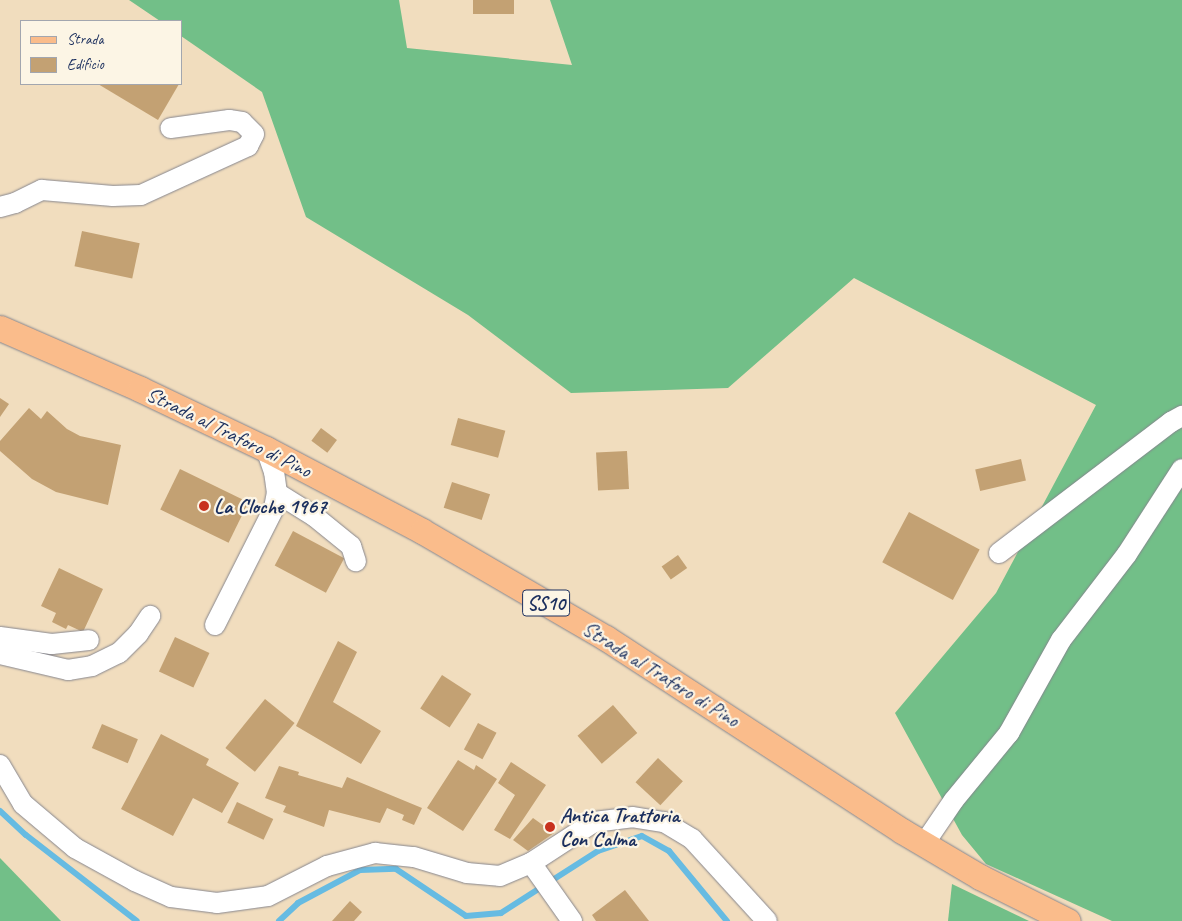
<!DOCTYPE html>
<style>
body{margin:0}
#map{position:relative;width:1182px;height:921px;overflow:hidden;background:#f1ddbe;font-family:Caveat,sans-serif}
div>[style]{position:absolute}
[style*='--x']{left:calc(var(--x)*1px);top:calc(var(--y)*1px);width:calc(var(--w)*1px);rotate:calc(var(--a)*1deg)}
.forest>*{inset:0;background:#72bf88}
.stream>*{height:6px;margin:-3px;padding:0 3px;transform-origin:3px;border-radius:3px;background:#66bbe2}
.building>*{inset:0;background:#c3a173;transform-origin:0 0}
.roads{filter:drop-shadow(0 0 1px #86868e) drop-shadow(0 0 1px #86868e)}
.minor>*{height:20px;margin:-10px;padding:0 10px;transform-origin:10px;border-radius:10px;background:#fff}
.major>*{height:25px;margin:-12.5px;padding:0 12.5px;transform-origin:12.5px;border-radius:12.5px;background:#fabc8b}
.dots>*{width:14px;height:14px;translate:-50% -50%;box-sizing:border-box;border:2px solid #fcf5e5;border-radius:50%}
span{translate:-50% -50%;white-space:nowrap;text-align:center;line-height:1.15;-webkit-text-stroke:4.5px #fcf5e5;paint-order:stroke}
.shield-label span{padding:1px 4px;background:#fcf5e5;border:1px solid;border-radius:4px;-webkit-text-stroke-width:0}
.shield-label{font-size:20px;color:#1b2f5e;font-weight:700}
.street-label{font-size:21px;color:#1b2f5e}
.poi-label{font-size:21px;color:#1b2f5e;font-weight:700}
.left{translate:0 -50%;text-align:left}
.legend{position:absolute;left:20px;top:20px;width:162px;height:65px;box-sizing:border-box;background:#fcf5e5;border:1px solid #a2a6af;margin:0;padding:6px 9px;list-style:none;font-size:15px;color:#1b2f5e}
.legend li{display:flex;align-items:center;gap:10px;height:25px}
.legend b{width:25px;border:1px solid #a2a6af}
</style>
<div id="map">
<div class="forest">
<i style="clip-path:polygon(129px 0,399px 0,407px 48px,572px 65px,550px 0,1182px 0,1182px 921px,1112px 921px,986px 864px,962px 835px,895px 713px,996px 593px,1096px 405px,854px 278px,728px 388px,571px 393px,468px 315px,306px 217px,262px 92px,181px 36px,181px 21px,160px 21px)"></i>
<i style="clip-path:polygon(0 858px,61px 921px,0 921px)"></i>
<i style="clip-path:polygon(952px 884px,1029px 921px,948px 921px)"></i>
</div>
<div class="stream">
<i style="--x:0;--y:811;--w:35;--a:43"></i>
<i style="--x:26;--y:835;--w:140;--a:37.8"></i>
<i style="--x:279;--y:921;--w:26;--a:-43"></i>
<i style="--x:298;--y:903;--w:70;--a:-28"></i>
<i style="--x:360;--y:870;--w:36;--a:-2"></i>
<i style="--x:396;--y:869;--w:84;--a:33.9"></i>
<i style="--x:466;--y:916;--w:35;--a:-5"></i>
<i style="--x:501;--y:913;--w:115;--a:-32.6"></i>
<i style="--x:598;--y:851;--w:46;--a:-18.8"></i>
<i style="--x:642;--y:836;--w:31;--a:29"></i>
<i style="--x:669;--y:851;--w:91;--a:50.4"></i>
</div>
<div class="building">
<i style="left:473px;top:0;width:41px;height:14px"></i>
<i style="clip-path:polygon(98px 84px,179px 84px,158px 120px)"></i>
<i style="left:82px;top:231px;width:59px;height:36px;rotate:12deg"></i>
<i style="clip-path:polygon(0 398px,9px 404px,0 417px)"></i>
<i style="clip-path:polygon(29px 408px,41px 419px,47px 411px,67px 429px,80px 436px,121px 445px,108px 505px,56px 492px,32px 479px,0 451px,0 441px)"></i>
<i style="left:458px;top:418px;width:49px;height:28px;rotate:15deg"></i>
<i style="left:321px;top:428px;width:20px;height:16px;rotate:37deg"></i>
<i style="left:627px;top:451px;width:38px;height:31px;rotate:87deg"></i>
<i style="left:1021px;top:459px;width:22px;height:47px;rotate:77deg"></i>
<i style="left:180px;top:469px;width:76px;height:45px;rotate:26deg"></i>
<i style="left:452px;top:482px;width:40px;height:27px;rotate:18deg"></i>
<i style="left:909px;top:512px;width:80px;height:57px;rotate:28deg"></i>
<i style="left:293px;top:531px;width:58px;height:39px;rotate:28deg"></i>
<i style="left:678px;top:555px;width:16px;height:20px;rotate:55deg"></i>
<i style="clip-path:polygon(59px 568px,103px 589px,83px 632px,68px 625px,66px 629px,52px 622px,56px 613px,41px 606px)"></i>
<i style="left:175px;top:637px;width:38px;height:38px;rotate:25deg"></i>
<i style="clip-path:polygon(338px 641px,357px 652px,333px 702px,381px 731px,361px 764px,296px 726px)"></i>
<i style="left:442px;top:675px;width:35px;height:40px;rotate:33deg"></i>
<i style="left:265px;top:699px;width:38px;height:63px;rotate:39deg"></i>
<i style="left:613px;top:705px;width:37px;height:47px;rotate:49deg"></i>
<i style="left:478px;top:723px;width:21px;height:30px;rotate:28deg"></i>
<i style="left:102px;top:724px;width:39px;height:26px;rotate:23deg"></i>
<i style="clip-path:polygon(161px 734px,209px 759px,206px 765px,239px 783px,222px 813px,193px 798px,173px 836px,121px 809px)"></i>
<i style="left:658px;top:758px;width:34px;height:33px;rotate:43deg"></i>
<i style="clip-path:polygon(458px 760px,474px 770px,476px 765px,497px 779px,463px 831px,427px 808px)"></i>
<i style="clip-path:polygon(511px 762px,546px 785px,510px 839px,494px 830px,515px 795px,498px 783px)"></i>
<i style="clip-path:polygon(279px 766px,299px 772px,298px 775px,342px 788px,347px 777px,422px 808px,414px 825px,402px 820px,404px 815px,387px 808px,380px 823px,329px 810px,324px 827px,283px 812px,286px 806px,265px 798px)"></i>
<i style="left:237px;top:802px;width:40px;height:23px;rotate:25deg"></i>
<i style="clip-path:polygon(533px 818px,554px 833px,528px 851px,513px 840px)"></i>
<i style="clip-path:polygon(625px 890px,649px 921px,596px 921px,592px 915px)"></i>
<i style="clip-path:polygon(350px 901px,362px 912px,354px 921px,332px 921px)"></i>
</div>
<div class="roads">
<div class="minor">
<i style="--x:0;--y:207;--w:16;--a:-15"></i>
<i style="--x:15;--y:203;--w:30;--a:-26"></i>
<i style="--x:42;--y:190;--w:71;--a:4.8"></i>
<i style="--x:113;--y:196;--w:28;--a:-2"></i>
<i style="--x:141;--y:195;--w:118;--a:-24.6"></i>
<i style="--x:248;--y:146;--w:13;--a:-63"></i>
<i style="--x:254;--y:134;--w:17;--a:-135"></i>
<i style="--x:242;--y:122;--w:13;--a:-171"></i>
<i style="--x:229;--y:120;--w:59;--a:172.1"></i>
<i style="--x:277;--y:493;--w:44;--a:31.9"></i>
<i style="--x:314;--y:516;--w:48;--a:39"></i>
<i style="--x:351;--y:546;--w:16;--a:72"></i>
<i style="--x:999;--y:553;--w:216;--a:-37.3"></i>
<i style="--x:1171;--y:422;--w:13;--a:-29"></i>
<i style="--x:215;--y:625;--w:131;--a:-63.2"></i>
<i style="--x:274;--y:508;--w:15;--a:-79"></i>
<i style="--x:277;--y:493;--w:21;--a:-98"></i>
<i style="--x:274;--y:472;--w:24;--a:-109"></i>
<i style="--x:0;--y:637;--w:52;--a:7.7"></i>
<i style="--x:52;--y:644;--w:37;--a:-6"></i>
<i style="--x:0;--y:654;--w:70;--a:13.2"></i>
<i style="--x:68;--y:670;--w:24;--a:-9"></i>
<i style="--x:92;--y:666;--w:30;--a:-26"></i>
<i style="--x:119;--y:653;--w:27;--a:-45"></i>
<i style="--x:138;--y:634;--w:22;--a:-56"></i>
<i style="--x:0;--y:765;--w:45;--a:59.5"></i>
<i style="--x:23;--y:804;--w:68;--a:40.2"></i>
<i style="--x:75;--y:848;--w:68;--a:28.8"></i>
<i style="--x:135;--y:881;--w:39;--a:24"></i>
<i style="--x:171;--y:897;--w:46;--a:7.4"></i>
<i style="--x:217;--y:903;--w:51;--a:-7.8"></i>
<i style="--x:268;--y:896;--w:66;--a:-27"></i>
<i style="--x:327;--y:866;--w:50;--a:-15.2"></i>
<i style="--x:375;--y:853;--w:39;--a:6"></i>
<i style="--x:414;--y:857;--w:55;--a:16.8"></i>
<i style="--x:467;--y:873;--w:33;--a:5"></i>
<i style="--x:500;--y:876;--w:34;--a:-23"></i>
<i style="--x:531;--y:863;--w:75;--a:-33.1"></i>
<i style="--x:594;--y:822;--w:38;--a:-7"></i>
<i style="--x:632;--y:817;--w:32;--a:9"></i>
<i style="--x:664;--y:822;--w:33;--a:31"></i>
<i style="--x:692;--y:839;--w:111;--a:47.6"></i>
<i style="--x:924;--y:844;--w:53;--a:-55.7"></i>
<i style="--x:954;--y:800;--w:87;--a:-50.6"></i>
<i style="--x:1009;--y:733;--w:107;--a:-60.8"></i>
<i style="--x:1061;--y:640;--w:108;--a:-52.5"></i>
<i style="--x:1127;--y:554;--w:101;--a:-57.1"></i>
<i style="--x:531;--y:863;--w:71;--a:54.7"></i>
</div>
<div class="major">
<i style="--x:0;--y:328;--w:153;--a:23.5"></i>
<i style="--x:140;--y:389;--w:140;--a:25.5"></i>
<i style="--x:266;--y:449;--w:176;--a:27.7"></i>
<i style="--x:422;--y:531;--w:213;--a:30.2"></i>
<i style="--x:606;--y:638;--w:353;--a:33.1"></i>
<i style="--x:902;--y:831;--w:91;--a:30.5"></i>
<i style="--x:980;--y:877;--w:98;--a:26.6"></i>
</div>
</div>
<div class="dots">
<i style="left:204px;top:506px;background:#c8321e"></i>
<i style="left:550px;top:827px;background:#c8321e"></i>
</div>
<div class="shield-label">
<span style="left:546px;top:603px">SS10</span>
</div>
<div class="street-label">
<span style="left:229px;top:432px;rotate:26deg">Strada al Traforo di Pino</span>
<span style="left:661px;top:674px;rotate:32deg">Strada al Traforo di Pino</span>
</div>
<div class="poi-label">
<span class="left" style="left:214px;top:506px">La Cloche 1967</span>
<span class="left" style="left:560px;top:827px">Antica Trattoria<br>Con Calma</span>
</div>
<ul class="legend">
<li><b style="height:6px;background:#fabc8b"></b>Strada</li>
<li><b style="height:14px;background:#c3a173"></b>Edificio</li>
</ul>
</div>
